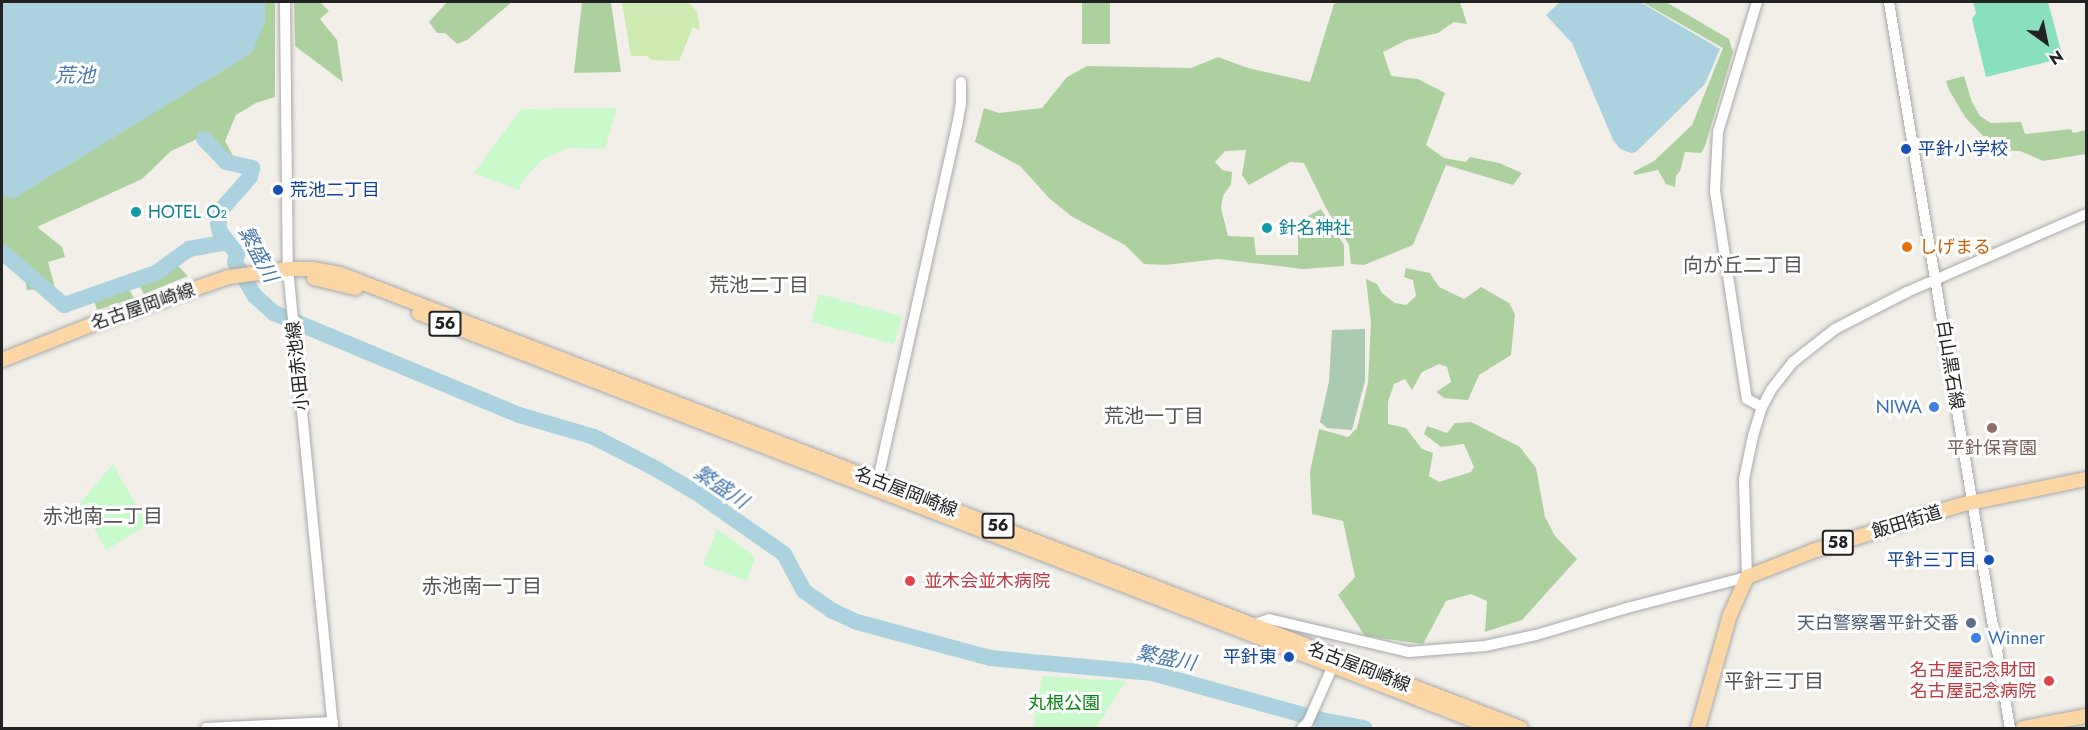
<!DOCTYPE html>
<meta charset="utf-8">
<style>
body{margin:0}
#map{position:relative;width:2088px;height:730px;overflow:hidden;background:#f2efe9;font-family:Jost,"Noto Sans JP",sans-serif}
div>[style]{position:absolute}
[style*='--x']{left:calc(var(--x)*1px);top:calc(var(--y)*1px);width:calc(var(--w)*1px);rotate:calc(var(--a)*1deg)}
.grass>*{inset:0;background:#cdebb0}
.forest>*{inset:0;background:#add19e;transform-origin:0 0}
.cemetery>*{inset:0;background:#aacbaf}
.park>*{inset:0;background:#c8facc;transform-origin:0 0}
.pitch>*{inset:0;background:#88e0be}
.water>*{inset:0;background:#aad3df}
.river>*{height:16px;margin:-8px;padding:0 8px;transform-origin:8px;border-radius:8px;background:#aad3df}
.roads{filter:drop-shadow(0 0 2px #a9a9a9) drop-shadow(0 0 2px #a9a9a9)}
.minor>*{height:10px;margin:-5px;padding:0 5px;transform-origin:5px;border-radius:5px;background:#fff}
.major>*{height:14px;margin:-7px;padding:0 7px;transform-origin:7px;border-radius:7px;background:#fcd6a4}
.dots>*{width:16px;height:16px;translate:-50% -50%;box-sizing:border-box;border:3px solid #fff;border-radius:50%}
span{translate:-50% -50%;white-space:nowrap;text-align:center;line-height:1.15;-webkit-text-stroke:6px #fff;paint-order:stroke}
.shield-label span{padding:2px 4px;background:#fff;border:2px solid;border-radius:4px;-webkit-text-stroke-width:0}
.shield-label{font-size:16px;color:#222;font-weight:700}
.transit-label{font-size:18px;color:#164399}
.left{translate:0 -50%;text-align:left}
.right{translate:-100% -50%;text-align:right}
.culture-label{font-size:18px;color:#0d838f}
.food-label{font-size:18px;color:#c56008}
.street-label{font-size:18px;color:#222}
.shop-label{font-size:18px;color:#366cbe}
.education-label{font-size:18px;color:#785e54}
.health-label{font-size:18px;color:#be3a42}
.service-label{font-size:18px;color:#4e5e75}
.park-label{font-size:18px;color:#0c8416}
.water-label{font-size:20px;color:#4a7aab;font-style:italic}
.neighbourhood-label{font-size:20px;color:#555}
.frame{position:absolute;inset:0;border:3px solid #222;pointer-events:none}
.north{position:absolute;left:2016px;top:12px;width:60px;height:60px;-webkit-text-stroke:4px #fff;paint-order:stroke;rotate:147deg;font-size:16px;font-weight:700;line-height:24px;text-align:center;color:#222}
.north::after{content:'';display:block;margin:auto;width:21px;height:27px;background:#222;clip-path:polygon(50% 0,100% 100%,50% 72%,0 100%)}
</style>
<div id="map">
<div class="grass">
<i style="clip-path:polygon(622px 2px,688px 2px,697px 11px,700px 30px,693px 27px,679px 61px,651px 60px,647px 56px,631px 56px)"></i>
</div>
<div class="forest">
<i style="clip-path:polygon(265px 2px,275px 2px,275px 97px,256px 103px,236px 115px,225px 141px,237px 163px,226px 161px,210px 146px,197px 139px,171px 151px,142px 179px,37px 227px,62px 247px,65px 257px,48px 262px,59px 302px,42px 289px,27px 290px,24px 274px,2px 255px,2px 195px,265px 21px)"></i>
<i style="clip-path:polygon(294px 2px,320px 2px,329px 11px,320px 19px,337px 40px,343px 82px,295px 46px)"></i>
<i style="clip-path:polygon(447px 2px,512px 2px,467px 40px,457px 44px,445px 33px,437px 33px,429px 22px)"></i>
<i style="clip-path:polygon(582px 2px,611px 2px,621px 72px,574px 73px)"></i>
<i style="left:1082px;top:2px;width:28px;height:42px"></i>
<i style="clip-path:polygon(1339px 2px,1460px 2px,1467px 24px,1454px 22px,1438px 33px,1407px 40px,1383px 52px,1391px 76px,1418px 79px,1445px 93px,1426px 145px,1444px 158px,1466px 162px,1470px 157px,1499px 163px,1522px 173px,1513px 185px,1446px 165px,1413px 245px,1364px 265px,1351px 264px,1349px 245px,1326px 208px,1304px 163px,1290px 162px,1249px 185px,1242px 175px,1246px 150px,1225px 151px,1215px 162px,1222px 170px,1232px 172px,1231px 184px,1223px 196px,1221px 208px,1228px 236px,1254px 237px,1256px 255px,1298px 255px,1298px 234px,1306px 231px,1308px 216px,1321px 209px,1344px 245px,1344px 266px,1303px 269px,1218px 259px,1165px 265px,1144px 264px,1125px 245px,1071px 216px,1049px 198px,1020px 166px,975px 142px,984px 108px,999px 113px,1042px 108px,1067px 77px,1087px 66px,1191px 68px,1218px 57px,1248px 68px,1310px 82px,1334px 4px)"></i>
<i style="clip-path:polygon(1642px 2px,1666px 2px,1729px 39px,1733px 52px,1705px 146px,1701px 153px,1685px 152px,1680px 171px,1676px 176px,1675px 187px,1666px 184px,1658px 170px,1635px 175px,1633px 172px,1654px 161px,1692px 125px,1723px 48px)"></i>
<i style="clip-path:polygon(1964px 76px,1972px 102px,1980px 116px,1991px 123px,2021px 122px,2025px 134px,2071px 129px,2073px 133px,2086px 130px,2086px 154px,2043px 161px,2020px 151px,1993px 150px,1988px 136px,1983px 136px,1965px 117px,1949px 90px,1946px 81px)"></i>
<i style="clip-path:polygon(170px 258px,188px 276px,144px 294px,134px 276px)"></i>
<i style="clip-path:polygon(1406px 268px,1430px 273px,1439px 287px,1464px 299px,1481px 287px,1509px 303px,1515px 314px,1511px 355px,1479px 375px,1468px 400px,1444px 398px,1436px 392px,1451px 382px,1447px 367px,1439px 364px,1422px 372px,1412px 390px,1405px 379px,1394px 384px,1388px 402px,1388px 424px,1406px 428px,1422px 449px,1433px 453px,1429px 476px,1439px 482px,1471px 472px,1474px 467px,1464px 444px,1441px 447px,1424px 434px,1427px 426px,1447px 433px,1455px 423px,1471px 422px,1520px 447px,1536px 468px,1545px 517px,1555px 536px,1577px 559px,1522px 620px,1485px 632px,1487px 601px,1471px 594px,1446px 601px,1423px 644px,1365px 636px,1338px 595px,1355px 577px,1343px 521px,1312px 514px,1310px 472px,1319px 429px,1348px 437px,1357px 428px,1368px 383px,1371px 323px,1366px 279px,1377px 284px,1382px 293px,1395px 303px,1406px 305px,1416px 296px,1413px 280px,1404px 277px)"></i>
<i style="clip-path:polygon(124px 281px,134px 298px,97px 310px,91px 291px)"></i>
</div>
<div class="cemetery">
<i style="clip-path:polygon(1365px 329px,1365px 381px,1352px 430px,1327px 428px,1320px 422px,1329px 381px,1332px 330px)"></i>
</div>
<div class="park">
<i style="clip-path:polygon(617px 108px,605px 149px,568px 148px,543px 159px,523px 180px,519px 190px,474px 173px,521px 109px)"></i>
<i style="left:819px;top:294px;width:86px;height:29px;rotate:15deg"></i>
<i style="clip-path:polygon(113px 464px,147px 525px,106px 550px,80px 503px)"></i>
<i style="clip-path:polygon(717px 529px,755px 557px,747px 581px,703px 565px)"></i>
<i style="clip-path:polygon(1042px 676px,1126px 681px,1096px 728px,1033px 728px)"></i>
</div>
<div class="pitch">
<i style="clip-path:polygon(1973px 2px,2048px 2px,2063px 58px,1986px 77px,1972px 19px,1976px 13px)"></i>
</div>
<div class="water">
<i style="clip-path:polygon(2px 2px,265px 2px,265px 21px,252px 53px,13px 199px,2px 195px)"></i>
<i style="clip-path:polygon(1560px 2px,1640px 2px,1720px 49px,1705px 84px,1636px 152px,1631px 153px,1620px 149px,1613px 140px,1572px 43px,1546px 15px)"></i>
</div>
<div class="river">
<i style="--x:204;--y:139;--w:32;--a:46"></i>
<i style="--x:226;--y:162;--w:27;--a:13"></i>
<i style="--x:252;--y:168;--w:9;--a:103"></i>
<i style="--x:250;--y:177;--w:44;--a:131.3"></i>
<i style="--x:221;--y:210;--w:15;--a:101"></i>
<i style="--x:218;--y:225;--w:7;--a:74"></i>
<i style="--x:220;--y:232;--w:28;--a:52"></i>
<i style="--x:237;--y:254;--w:8;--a:104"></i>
<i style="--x:235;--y:262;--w:39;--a:60"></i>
<i style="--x:255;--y:296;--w:25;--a:42"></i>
<i style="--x:274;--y:313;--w:265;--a:22.6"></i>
<i style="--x:519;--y:415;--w:78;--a:16.3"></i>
<i style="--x:594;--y:437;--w:64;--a:27"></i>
<i style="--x:651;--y:466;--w:53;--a:30.4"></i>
<i style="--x:697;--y:493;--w:106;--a:35"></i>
<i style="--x:784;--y:554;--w:42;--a:61.6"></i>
<i style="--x:804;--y:591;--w:35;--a:35"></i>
<i style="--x:833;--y:611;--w:26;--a:25"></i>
<i style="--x:857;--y:622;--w:138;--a:15.1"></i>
<i style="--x:990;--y:658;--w:163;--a:5.3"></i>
<i style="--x:1152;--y:673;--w:175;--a:15.5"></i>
<i style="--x:1321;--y:720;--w:44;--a:10.5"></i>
<i style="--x:2;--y:252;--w:82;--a:40.5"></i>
<i style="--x:64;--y:305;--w:97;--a:-19.2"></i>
<i style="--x:156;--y:273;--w:41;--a:-36"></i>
<i style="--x:189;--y:249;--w:39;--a:-10"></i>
</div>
<div class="roads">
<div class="minor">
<i style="--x:285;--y:2;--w:267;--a:89.4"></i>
<i style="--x:288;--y:269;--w:461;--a:84.4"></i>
<i style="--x:1757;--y:2;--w:136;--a:106.7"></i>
<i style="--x:1718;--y:132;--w:59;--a:92.9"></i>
<i style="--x:1715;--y:191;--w:210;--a:81.3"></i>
<i style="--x:1747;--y:399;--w:17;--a:28"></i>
<i style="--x:1889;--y:2;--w:736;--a:80.54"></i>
<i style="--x:876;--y:488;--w:371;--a:-77.4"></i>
<i style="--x:957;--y:126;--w:23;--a:-80"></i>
<i style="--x:961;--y:103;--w:21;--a:-90"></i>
<i style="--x:1252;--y:625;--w:18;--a:-19"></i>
<i style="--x:1269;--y:619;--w:144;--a:13.3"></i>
<i style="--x:1409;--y:652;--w:76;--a:-4.5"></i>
<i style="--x:1485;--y:646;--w:52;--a:-12.2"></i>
<i style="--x:1536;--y:635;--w:95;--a:-16.5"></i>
<i style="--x:1627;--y:608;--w:124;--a:-14.5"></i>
<i style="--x:1747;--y:577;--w:98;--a:-91.8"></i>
<i style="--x:1744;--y:479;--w:44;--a:-78.2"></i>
<i style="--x:1753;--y:436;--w:30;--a:-73"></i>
<i style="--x:1762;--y:407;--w:19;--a:-62"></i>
<i style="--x:1771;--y:390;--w:36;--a:-52"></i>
<i style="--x:1793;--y:362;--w:53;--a:-38.2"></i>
<i style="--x:1835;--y:329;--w:81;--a:-27.2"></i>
<i style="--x:1907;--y:292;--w:195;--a:-23.5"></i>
<i style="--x:206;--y:728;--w:127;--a:-2.7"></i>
<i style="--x:1302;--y:728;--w:8;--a:-45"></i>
<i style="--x:1308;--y:722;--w:67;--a:-66.1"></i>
</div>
<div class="major">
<i style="--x:314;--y:278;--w:43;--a:13.4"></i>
<i style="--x:419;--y:313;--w:1152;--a:21.11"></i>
<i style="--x:2;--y:360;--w:96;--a:-21.5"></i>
<i style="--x:91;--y:325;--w:146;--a:-19.2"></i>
<i style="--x:229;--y:277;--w:60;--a:-7.7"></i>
<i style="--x:288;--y:269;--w:26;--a:0"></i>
<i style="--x:314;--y:269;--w:26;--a:11"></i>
<i style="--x:340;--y:274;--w:1265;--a:21.03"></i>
<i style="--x:1698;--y:728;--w:117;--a:-74.2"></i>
<i style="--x:1730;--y:615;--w:42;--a:-65.9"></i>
<i style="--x:1747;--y:577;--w:71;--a:-21.5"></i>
<i style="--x:1813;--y:551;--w:154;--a:-17.4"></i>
<i style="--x:1960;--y:505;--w:129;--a:-11.7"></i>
<i style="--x:2023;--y:728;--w:64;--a:-10.8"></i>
</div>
</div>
<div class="dots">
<i style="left:1906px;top:149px;background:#1a4fb4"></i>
<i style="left:278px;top:190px;background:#1a4fb4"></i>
<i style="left:136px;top:212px;background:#0f9aa8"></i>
<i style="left:1267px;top:228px;background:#0f9aa8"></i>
<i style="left:1907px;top:247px;background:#e8710a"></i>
<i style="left:1934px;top:407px;background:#3f7fe0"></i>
<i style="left:1992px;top:428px;background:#8d6e63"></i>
<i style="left:1989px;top:560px;background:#1a4fb4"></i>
<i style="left:910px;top:581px;background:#e0444e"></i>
<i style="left:1971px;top:623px;background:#5c6f8a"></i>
<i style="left:1976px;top:638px;background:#3f7fe0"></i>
<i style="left:1289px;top:657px;background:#1a4fb4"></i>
<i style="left:2049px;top:681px;background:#e0444e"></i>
</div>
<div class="shield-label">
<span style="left:445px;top:324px">56</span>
<span style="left:998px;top:526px">56</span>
<span style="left:1838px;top:543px">58</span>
</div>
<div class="transit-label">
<span class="left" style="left:1918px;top:149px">平針小学校</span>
<span class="left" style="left:290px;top:190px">荒池二丁目</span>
<span class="right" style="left:1977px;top:560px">平針三丁目</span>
<span class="right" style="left:1277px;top:657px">平針東</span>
</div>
<div class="culture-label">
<span class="left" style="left:148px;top:212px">HOTEL O₂</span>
<span class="left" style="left:1279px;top:228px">針名神社</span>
</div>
<div class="food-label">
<span class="left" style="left:1919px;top:247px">しげまる</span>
</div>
<div class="street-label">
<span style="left:143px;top:307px;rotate:-19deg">名古屋岡崎線</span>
<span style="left:1950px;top:365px;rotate:81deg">白山黒石線</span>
<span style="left:298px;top:366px;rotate:-96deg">小田赤池線</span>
<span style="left:906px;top:492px;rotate:21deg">名古屋岡崎線</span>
<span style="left:1907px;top:522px;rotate:-17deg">飯田街道</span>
<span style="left:1359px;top:667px;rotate:21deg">名古屋岡崎線</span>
</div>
<div class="shop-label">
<span class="right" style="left:1922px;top:407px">NIWA</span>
<span class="left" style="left:1988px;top:638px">Winner</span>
</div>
<div class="education-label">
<span style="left:1992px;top:448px">平針保育園</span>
</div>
<div class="health-label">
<span class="left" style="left:924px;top:581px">並木会並木病院</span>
<span class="right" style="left:2036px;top:681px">名古屋記念財団<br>名古屋記念病院</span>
</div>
<div class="service-label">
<span class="right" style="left:1959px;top:623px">天白警察署平針交番</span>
</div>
<div class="park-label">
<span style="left:1064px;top:703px">丸根公園</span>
</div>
<div class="water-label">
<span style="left:75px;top:75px">荒池</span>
<span style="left:258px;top:254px;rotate:62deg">繁盛川</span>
<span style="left:721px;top:487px;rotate:34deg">繁盛川</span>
<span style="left:1166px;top:658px;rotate:11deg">繁盛川</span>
</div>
<div class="neighbourhood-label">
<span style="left:1743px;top:265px">向が丘二丁目</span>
<span style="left:759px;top:285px">荒池二丁目</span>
<span style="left:1154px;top:416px">荒池一丁目</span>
<span style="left:103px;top:516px">赤池南二丁目</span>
<span style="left:482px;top:586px">赤池南一丁目</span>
<span style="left:1774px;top:681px">平針三丁目</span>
</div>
<div class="frame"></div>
<div class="north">N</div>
</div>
